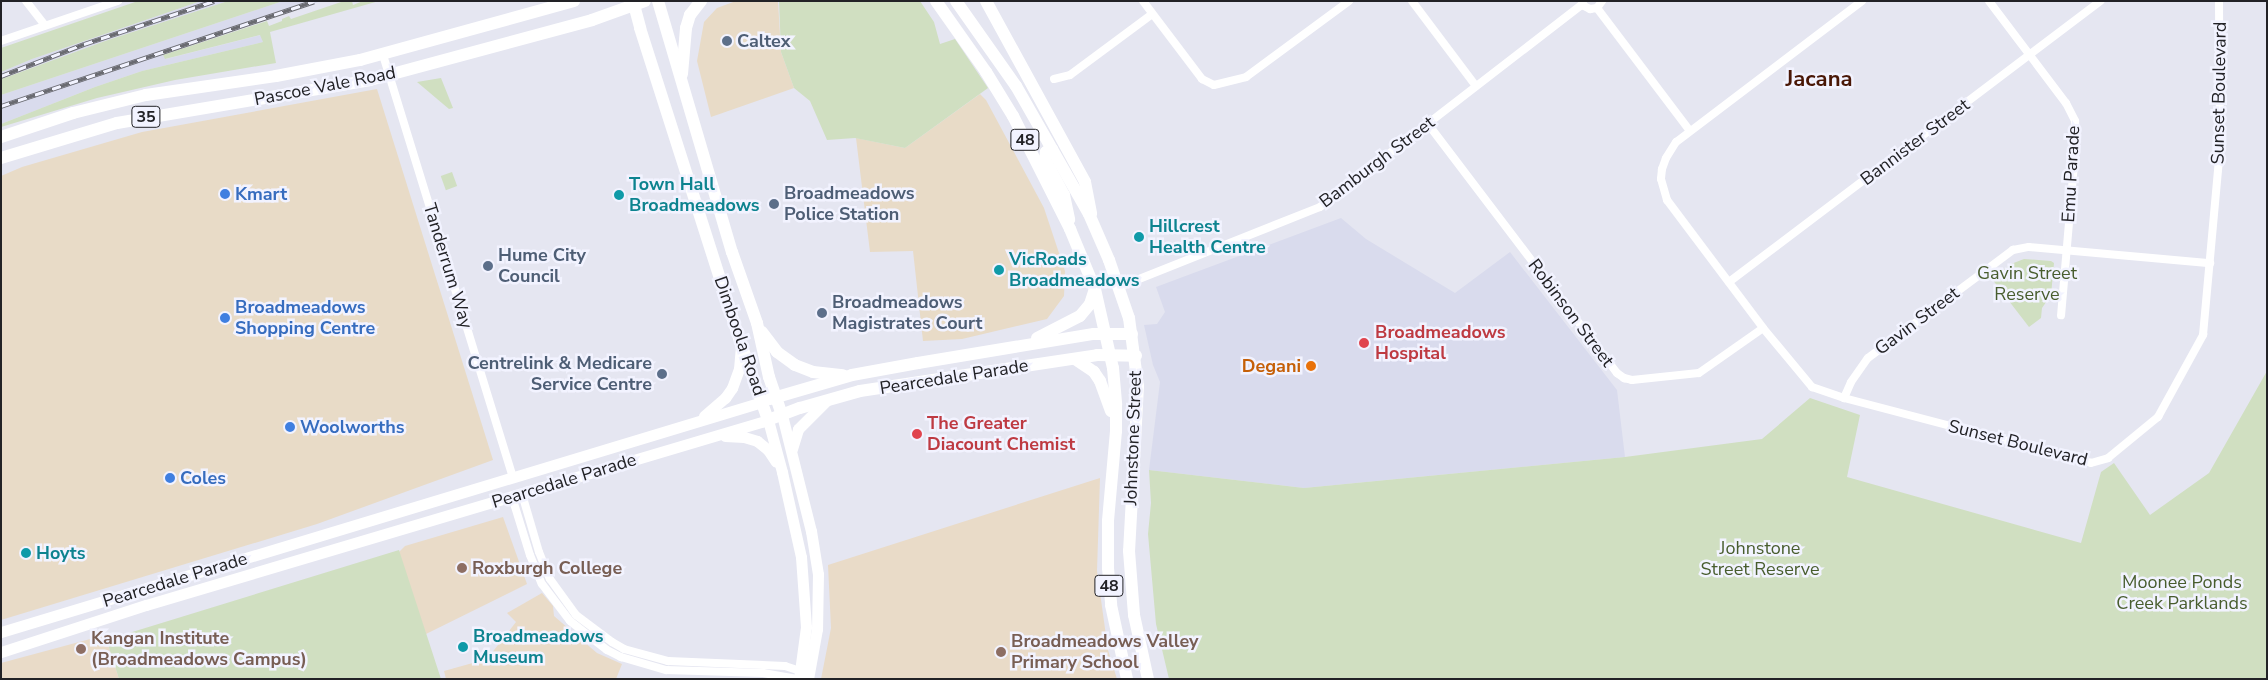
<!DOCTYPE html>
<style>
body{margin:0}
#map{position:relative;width:2268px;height:680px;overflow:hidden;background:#e5e6f1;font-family:"Nunito Sans",sans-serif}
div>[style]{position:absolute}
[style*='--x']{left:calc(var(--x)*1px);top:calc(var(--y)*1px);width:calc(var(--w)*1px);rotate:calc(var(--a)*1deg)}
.commercial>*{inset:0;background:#e8dbc7}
.built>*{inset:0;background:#d9dbed}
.education>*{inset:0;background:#e9dbc8}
.green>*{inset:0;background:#d0dfc1;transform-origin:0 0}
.street>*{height:8px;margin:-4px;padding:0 4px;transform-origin:4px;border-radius:4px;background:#fff}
.secondary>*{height:11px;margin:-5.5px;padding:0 5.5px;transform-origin:5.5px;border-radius:5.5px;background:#fff}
.primary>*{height:12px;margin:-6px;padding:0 6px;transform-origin:6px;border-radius:6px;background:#fff}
.rail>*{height:5px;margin-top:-2.5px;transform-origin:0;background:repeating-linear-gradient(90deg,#f2f3ff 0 9px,#6a6b71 0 18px);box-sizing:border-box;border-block:1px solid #6a6b71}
.dots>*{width:14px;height:14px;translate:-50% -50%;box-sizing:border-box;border:2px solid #f2f3ff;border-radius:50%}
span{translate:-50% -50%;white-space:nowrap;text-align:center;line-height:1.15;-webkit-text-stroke:5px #f2f3ff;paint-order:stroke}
.shield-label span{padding:1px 4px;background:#f2f3ff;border:1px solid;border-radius:4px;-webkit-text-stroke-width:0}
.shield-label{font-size:16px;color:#222226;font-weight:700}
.service-label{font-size:18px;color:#4e5e75;font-weight:700}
.left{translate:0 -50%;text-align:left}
.right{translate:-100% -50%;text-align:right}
.street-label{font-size:18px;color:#222226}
.culture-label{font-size:18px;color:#0d838f;font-weight:700}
.shop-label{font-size:18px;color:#366cbe;font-weight:700}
.park-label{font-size:18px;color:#485d2e}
.health-label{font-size:18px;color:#be3a42;font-weight:700}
.food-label{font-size:18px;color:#c56008;font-weight:700}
.education-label{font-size:18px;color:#785e54;font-weight:700}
.district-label{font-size:22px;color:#491706;font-weight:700}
.frame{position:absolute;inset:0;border:2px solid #222226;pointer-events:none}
</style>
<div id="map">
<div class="commercial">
<i style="clip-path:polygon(736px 1px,778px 1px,781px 52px,794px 88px,711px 117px,697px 61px,704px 22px,717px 8px)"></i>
<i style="clip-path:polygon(377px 89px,493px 460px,317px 524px,1px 620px,1px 176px,22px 167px,142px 132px)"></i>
<i style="clip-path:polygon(980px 94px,986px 100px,1044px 208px,1065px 271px,1064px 296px,1047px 319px,962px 339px,923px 341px,913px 251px,870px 252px,856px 138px,905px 148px)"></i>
</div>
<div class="built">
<i style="clip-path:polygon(201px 1px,228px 1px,105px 41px,1px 79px,1px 72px,32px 59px)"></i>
<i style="clip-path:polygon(283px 1px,321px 1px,164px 55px,166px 59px,261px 35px,263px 42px,142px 71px,95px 87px,1px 124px,1px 95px)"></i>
<i style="clip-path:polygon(1341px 218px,1366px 239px,1455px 293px,1510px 252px,1617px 390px,1625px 457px,1304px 488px,1149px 470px,1160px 382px,1153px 365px,1144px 325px,1157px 324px,1165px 312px,1156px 287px)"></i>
</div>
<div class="education">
<i style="clip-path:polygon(1100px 478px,1097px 571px,1108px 650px,1117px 679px,821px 679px,831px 628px,828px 565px)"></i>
<i style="clip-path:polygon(503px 517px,527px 584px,426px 634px,398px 553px,405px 546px)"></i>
<i style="clip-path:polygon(542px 593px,553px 606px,554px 616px,597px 653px,622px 664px,616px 679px,446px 679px,444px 671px,487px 659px,516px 622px,507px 613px)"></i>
<i style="clip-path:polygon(105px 635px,119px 679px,1px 679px,1px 663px)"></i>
</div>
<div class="green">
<i style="clip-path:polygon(138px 1px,201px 1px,32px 59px,1px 72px,1px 48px)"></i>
<i style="clip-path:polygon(228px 1px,283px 1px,1px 95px,1px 79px,10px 76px,105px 41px)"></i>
<i style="clip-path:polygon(344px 1px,352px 1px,353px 5px,363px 1px,379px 1px,270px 32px,276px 63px,175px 80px,97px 98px,1px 127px,1px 124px,95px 87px,142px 71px,263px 42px,260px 35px,165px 59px,163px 55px,267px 21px,269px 26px,282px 21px,282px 19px,289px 16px,291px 19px)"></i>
<i style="clip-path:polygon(779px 1px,920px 1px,934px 22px,940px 44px,955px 39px,988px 88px,905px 148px,855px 138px,827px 140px,810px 101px,794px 88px,781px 52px)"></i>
<i style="clip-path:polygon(441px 78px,453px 108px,449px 109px,417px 82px)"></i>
<i style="left:452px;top:172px;width:15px;height:12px;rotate:70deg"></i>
<i style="clip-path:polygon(2024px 259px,2051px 261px,2054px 263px,2051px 295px,2042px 308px,2041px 318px,2029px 327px,1992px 279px,2011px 264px)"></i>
<i style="clip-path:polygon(2267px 371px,2267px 679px,1169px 679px,1156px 624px,1148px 534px,1151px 503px,1149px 470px,1304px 488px,1625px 457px,1762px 439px,1810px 398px,1860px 415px,1847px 477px,2081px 543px,2101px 472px,2114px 463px,2150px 515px,2209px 473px)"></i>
<i style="clip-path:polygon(399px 550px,441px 679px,119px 679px,105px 635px,116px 637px)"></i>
</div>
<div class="street">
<i style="--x:26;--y:1;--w:31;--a:52"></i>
<i style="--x:1143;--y:1;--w:98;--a:52.9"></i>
<i style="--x:1202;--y:79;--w:13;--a:27"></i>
<i style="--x:1214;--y:85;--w:33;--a:-14"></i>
<i style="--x:1246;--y:77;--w:128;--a:-36.4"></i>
<i style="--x:1412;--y:1;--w:105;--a:53.1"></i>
<i style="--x:1582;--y:1;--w:5;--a:68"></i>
<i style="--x:1584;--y:6;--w:7;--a:27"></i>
<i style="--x:1590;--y:9;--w:7;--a:-8"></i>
<i style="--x:1597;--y:8;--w:9;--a:-54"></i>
<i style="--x:1862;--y:1;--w:233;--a:142.8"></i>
<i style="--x:1676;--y:142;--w:19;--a:122"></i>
<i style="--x:1666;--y:158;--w:12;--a:110"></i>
<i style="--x:1662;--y:169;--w:10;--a:96"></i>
<i style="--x:1661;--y:179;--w:22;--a:74"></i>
<i style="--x:1667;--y:200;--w:160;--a:53.1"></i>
<i style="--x:1763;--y:328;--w:77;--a:50.3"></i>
<i style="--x:1812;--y:387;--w:34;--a:19"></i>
<i style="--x:1844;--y:398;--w:255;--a:14.7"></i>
<i style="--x:2091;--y:463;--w:18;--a:-16"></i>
<i style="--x:2108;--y:458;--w:65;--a:-39.4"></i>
<i style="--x:2158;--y:417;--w:94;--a:-61.2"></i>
<i style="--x:2203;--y:335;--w:189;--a:-84.8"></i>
<i style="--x:2220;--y:147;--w:146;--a:-90.4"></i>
<i style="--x:1989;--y:1;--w:128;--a:53"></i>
<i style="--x:2066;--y:103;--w:20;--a:63"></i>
<i style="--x:2075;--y:121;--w:20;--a:87"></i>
<i style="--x:2076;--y:141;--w:175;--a:94.9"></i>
<i style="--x:1597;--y:8;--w:154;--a:52.9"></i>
<i style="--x:1;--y:41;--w:124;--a:-18.9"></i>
<i style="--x:383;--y:55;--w:442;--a:72.9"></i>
<i style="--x:1054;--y:79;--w:16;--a:-14"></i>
<i style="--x:1070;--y:75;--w:102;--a:-36.6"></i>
<i style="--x:1428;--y:124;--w:313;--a:52.8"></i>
<i style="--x:1617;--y:373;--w:9;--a:36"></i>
<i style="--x:1624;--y:378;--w:8;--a:14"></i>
<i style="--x:1632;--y:380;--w:67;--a:-6"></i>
<i style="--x:1699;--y:373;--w:78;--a:-35.1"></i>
<i style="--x:1729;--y:282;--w:466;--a:-37.1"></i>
<i style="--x:1119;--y:287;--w:216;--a:-21.7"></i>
<i style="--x:1320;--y:207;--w:332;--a:-37.7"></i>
<i style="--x:1844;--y:398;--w:17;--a:-66"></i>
<i style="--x:1851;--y:382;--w:29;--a:-55"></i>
<i style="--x:1868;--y:358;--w:181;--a:-36.7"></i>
<i style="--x:2013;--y:250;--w:16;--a:-11"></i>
<i style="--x:2029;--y:247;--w:182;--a:5.1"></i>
<i style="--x:522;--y:494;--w:60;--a:73.7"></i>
<i style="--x:539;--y:552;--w:29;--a:68"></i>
<i style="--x:550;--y:579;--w:44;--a:54.2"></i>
<i style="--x:576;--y:615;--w:45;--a:36.9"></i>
<i style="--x:612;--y:642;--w:14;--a:30"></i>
<i style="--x:624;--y:649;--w:46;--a:15.3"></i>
<i style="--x:668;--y:661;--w:117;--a:2.4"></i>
<i style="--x:785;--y:666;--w:20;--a:18"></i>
<i style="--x:512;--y:497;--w:61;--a:72.8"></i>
<i style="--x:530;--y:555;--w:31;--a:68"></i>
<i style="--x:542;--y:584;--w:46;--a:52.9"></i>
<i style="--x:570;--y:621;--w:47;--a:38.1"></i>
<i style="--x:607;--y:650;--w:16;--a:27"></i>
<i style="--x:621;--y:657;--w:47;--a:16.1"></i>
<i style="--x:666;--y:670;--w:97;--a:1.8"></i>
<i style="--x:763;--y:673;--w:36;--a:10"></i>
</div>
<div class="secondary">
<i style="--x:782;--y:415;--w:120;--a:76"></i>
<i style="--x:811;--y:531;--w:44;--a:80.8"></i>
<i style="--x:818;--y:574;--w:55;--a:91"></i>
<i style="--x:817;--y:629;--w:51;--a:100.2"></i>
<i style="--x:704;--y:416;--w:28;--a:-41"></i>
<i style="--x:725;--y:398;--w:12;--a:-55"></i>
<i style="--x:732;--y:388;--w:20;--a:-70"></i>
<i style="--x:739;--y:369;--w:23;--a:-85"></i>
<i style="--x:725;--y:436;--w:19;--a:3"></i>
<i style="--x:744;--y:437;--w:14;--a:17"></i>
<i style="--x:757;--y:441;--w:14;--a:39"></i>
<i style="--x:768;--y:450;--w:14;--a:56"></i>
<i style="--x:792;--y:449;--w:21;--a:-73"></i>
<i style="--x:798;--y:429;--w:41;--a:-45"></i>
<i style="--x:1;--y:632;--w:795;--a:-16.82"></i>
<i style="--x:1;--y:652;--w:152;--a:-18"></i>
<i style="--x:146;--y:605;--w:649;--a:-16.56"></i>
<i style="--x:768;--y:420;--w:54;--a:74.9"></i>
<i style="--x:782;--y:472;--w:87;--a:77.4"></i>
<i style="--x:801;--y:557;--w:70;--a:85.9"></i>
<i style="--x:806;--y:627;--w:52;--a:97.7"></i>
</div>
<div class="primary">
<i style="--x:633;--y:1;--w:28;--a:75"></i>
<i style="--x:640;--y:28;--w:332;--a:72.3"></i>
<i style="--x:741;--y:344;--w:81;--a:70.4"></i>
<i style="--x:768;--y:420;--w:34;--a:-21"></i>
<i style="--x:800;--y:408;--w:62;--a:-15.8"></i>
<i style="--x:860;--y:391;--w:240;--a:-8.6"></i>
<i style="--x:1097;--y:355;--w:39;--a:1"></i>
<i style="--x:658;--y:1;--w:262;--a:73.6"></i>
<i style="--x:732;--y:252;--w:75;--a:70.6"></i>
<i style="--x:757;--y:323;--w:55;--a:77.5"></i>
<i style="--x:769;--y:377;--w:40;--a:71.1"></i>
<i style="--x:936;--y:1;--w:87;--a:54.8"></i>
<i style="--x:986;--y:72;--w:52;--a:58.5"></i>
<i style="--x:1013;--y:116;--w:127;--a:63.2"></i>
<i style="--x:1070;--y:229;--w:65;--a:67.4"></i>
<i style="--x:1095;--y:289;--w:81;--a:77.2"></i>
<i style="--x:1113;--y:368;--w:37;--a:85"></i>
<i style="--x:1116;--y:405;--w:26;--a:90"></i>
<i style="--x:1116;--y:431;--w:90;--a:95.1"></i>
<i style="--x:1108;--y:521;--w:47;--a:90"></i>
<i style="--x:1108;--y:568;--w:37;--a:85"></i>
<i style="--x:1111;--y:605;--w:76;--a:77.8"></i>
<i style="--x:956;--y:1;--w:104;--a:54.8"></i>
<i style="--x:1016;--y:86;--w:147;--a:60.3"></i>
<i style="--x:1089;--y:214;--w:50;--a:66.5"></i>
<i style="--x:1109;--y:260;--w:61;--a:71"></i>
<i style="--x:1129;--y:318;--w:69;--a:82.5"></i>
<i style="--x:1138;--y:386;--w:165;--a:93.1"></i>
<i style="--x:1129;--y:551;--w:64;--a:85.5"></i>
<i style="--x:1134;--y:615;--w:66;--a:77.7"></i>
<i style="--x:986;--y:1;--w:206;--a:61.3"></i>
<i style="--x:1085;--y:182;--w:32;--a:79"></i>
<i style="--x:682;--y:74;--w:46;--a:-85"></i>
<i style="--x:686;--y:28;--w:14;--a:-73"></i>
<i style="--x:690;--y:15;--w:18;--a:-52"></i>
<i style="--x:1;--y:137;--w:76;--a:-18.4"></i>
<i style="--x:73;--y:113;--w:75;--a:-13.9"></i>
<i style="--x:146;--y:95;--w:131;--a:-8.3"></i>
<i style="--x:276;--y:76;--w:86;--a:-10.8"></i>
<i style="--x:360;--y:60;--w:222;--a:-15.4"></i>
<i style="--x:1052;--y:149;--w:7;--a:153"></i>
<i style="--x:1046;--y:152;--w:7;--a:98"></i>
<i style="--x:1045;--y:159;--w:41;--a:62.2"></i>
<i style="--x:1064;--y:195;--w:25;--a:78"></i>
<i style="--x:1;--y:158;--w:121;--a:-16.8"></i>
<i style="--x:117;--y:123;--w:257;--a:-9.6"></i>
<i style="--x:370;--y:80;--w:230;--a:-15.1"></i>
<i style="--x:592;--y:20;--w:56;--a:-19.7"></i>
<i style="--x:762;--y:332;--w:25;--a:53"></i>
<i style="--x:777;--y:352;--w:22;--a:36"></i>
<i style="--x:795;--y:365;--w:19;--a:21"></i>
<i style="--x:813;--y:372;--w:30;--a:6"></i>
<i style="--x:1037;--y:338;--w:48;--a:-27.1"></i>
<i style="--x:1080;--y:316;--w:16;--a:-50"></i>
<i style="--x:1090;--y:304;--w:16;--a:-72"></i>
<i style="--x:1075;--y:359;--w:23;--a:34"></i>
<i style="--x:1094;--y:372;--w:11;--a:56"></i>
<i style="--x:1100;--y:381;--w:32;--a:70"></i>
<i style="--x:770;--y:399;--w:85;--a:-16.3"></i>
<i style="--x:852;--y:375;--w:67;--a:-10.3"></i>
<i style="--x:918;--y:363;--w:178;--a:-9.4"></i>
<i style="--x:1094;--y:334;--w:38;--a:0"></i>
</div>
<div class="rail">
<i style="--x:1;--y:76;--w:89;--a:-21.1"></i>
<i style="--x:84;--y:44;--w:137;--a:-18.3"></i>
<i style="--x:1;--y:106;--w:330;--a:-18.5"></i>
</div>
<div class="dots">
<i style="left:727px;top:41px;background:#5c6f8a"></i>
<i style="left:225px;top:194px;background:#3f7fe0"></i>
<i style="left:619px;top:195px;background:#0f9aa8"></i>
<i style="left:774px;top:204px;background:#5c6f8a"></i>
<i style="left:1139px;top:237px;background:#0f9aa8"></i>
<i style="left:488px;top:266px;background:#5c6f8a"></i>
<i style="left:999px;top:270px;background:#0f9aa8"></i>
<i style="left:822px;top:313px;background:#5c6f8a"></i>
<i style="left:225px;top:318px;background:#3f7fe0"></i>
<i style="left:1364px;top:343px;background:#e0444e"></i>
<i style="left:1311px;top:366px;background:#e8710a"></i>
<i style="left:662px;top:374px;background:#5c6f8a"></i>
<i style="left:290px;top:427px;background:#3f7fe0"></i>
<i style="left:917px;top:434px;background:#e0444e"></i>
<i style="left:170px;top:478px;background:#3f7fe0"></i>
<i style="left:26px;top:553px;background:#0f9aa8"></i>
<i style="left:462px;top:568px;background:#8d6e63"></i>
<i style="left:463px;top:647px;background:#0f9aa8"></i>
<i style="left:81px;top:649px;background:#8d6e63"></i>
<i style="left:1001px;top:652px;background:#8d6e63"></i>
</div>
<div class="shield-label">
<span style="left:146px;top:117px">35</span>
<span style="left:1025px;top:140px">48</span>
<span style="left:1109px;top:586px">48</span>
</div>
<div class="service-label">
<span class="left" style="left:737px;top:41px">Caltex</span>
<span class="left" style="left:784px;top:204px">Broadmeadows<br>Police Station</span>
<span class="left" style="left:498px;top:266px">Hume City<br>Council</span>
<span class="left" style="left:832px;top:313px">Broadmeadows<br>Magistrates Court</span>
<span class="right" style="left:652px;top:374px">Centrelink &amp; Medicare<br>Service Centre</span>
</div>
<div class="street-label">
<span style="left:325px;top:86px;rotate:-11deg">Pascoe Vale Road</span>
<span style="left:2219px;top:93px;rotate:-89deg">Sunset Boulevard</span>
<span style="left:1915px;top:142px;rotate:-37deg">Bannister Street</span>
<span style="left:1377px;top:162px;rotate:-37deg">Bamburgh Street</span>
<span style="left:2071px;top:174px;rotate:-87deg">Emu Parade</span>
<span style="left:448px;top:266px;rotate:73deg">Tanderrum Way</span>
<span style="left:1571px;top:313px;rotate:53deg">Robinson Street</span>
<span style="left:1917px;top:321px;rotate:-37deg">Gavin Street</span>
<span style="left:740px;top:336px;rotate:71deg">Dimboola Road</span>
<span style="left:954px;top:377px;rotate:-9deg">Pearcedale Parade</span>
<span style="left:1133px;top:438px;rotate:-88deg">Johnstone Street</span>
<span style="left:2018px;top:443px;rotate:14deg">Sunset Boulevard</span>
<span style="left:564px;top:481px;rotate:-17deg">Pearcedale Parade</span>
<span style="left:175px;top:580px;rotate:-17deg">Pearcedale Parade</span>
</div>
<div class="culture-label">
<span class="left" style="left:629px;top:195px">Town Hall<br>Broadmeadows</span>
<span class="left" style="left:1149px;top:237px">Hillcrest<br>Health Centre</span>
<span class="left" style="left:1009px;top:270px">VicRoads<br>Broadmeadows</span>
<span class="left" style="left:36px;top:553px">Hoyts</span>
<span class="left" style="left:473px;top:647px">Broadmeadows<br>Museum</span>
</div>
<div class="shop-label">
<span class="left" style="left:235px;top:194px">Kmart</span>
<span class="left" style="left:235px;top:318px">Broadmeadows<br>Shopping Centre</span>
<span class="left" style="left:300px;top:427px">Woolworths</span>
<span class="left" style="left:180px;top:478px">Coles</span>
</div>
<div class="park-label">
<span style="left:2027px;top:284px">Gavin Street<br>Reserve</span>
<span style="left:1760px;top:559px">Johnstone<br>Street Reserve</span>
<span style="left:2182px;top:593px">Moonee Ponds<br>Creek Parklands</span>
</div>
<div class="health-label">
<span class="left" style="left:1375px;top:343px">Broadmeadows<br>Hospital</span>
<span class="left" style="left:927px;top:434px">The Greater<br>Diacount Chemist</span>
</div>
<div class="food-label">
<span class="right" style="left:1301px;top:366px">Degani</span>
</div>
<div class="education-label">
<span class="left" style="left:472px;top:568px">Roxburgh College</span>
<span class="left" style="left:91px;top:649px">Kangan Institute<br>(Broadmeadows Campus)</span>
<span class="left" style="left:1011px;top:652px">Broadmeadows Valley<br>Primary School</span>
</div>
<div class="district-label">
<span style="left:1819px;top:80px">Jacana</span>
</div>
<div class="frame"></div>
</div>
